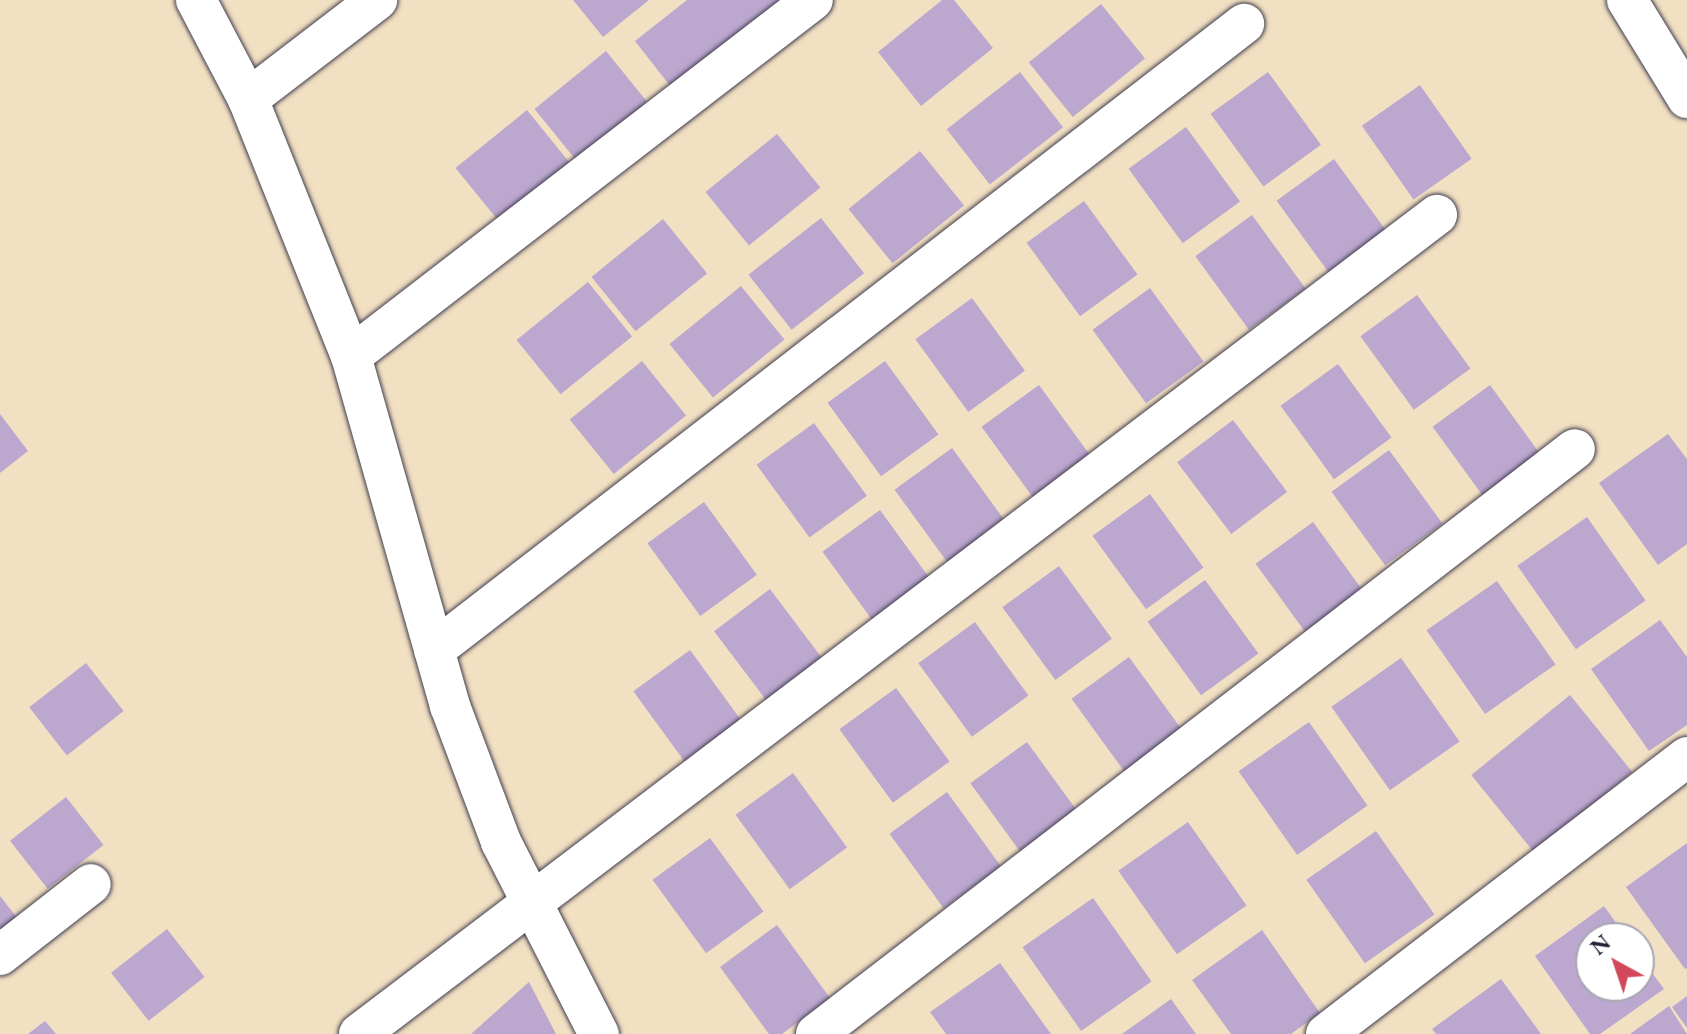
<!DOCTYPE html>
<style>
body{margin:0}
#map{position:relative;width:1687px;height:1034px;overflow:hidden;background:#f2e0c2;font-family:"EB Garamond",serif}
div>[style]{position:absolute}
[style*='--x']{left:calc(var(--x)*1px);top:calc(var(--y)*1px);width:calc(var(--w)*1px);rotate:calc(var(--a)*1deg)}
.building>*{inset:0;background:#bca7cf;transform-origin:0 0}
.roads{filter:drop-shadow(0 0 2px #413e4f) drop-shadow(0 0 2px #413e4f)}
.street>*{height:40px;margin:-20px;padding:0 20px;transform-origin:20px;border-radius:20px;background:#fff}
span{translate:-50% -50%;white-space:nowrap;text-align:center;line-height:1.15;-webkit-text-stroke:8px #fff;paint-order:stroke}
.north{position:absolute;left:1575px;top:922px;width:80px;height:80px;box-sizing:border-box;background:#fff;border:2px solid #a7a7b1;border-radius:50%;rotate:320deg;font-size:22px;font-weight:700;line-height:32px;text-align:center;color:#22223b}
.north::after{content:'';display:block;margin:auto;width:28px;height:36px;background:#d1495b;clip-path:polygon(50% 0,100% 100%,50% 72%,0 100%)}
</style>
<div id="map">
<div class="building">
<i style="clip-path:polygon(573px 0,649px 0,603px 37px)"></i>
<i style="clip-path:polygon(687px 0,799px 0,678px 96px,635px 41px)"></i>
<i style="clip-path:polygon(942px 0,954px 0,993px 48px,921px 106px,878px 52px)"></i>
<i style="left:1101px;top:4px;width:70px;height:93px;rotate:51deg"></i>
<i style="left:606px;top:51px;width:70px;height:92px;rotate:51deg"></i>
<i style="left:1020px;top:72px;width:70px;height:93px;rotate:52deg"></i>
<i style="left:1268px;top:72px;width:90px;height:71px;rotate:54deg"></i>
<i style="left:1420px;top:85px;width:90px;height:71px;rotate:55deg"></i>
<i style="left:527px;top:110px;width:70px;height:92px;rotate:51deg"></i>
<i style="left:1186px;top:127px;width:92px;height:71px;rotate:54deg"></i>
<i style="left:777px;top:134px;width:69px;height:92px;rotate:51deg"></i>
<i style="left:920px;top:151px;width:70px;height:92px;rotate:51deg"></i>
<i style="left:1334px;top:159px;width:91px;height:71px;rotate:54deg"></i>
<i style="left:1084px;top:201px;width:91px;height:71px;rotate:54deg"></i>
<i style="left:1252px;top:215px;width:91px;height:70px;rotate:54deg"></i>
<i style="left:821px;top:218px;width:70px;height:92px;rotate:52deg"></i>
<i style="left:663px;top:219px;width:70px;height:92px;rotate:51deg"></i>
<i style="left:588px;top:282px;width:70px;height:92px;rotate:51deg"></i>
<i style="left:741px;top:286px;width:69px;height:92px;rotate:51deg"></i>
<i style="left:1150px;top:288px;width:91px;height:71px;rotate:54deg"></i>
<i style="left:1417px;top:295px;width:91px;height:70px;rotate:54deg"></i>
<i style="left:972px;top:298px;width:90px;height:70px;rotate:54deg"></i>
<i style="left:642px;top:361px;width:70px;height:93px;rotate:51deg"></i>
<i style="left:885px;top:361px;width:91px;height:71px;rotate:54deg"></i>
<i style="left:1338px;top:364px;width:91px;height:71px;rotate:54deg"></i>
<i style="left:1039px;top:385px;width:90px;height:71px;rotate:54deg"></i>
<i style="left:1490px;top:385px;width:91px;height:71px;rotate:54deg"></i>
<i style="clip-path:polygon(0 414px,28px 451px,0 473px)"></i>
<i style="left:1233px;top:420px;width:90px;height:70px;rotate:53deg"></i>
<i style="left:814px;top:423px;width:90px;height:71px;rotate:54deg"></i>
<i style="clip-path:polygon(1668px 434px,1687px 459px,1687px 544px,1658px 565px,1599px 483px)"></i>
<i style="left:952px;top:448px;width:91px;height:71px;rotate:54deg"></i>
<i style="left:1389px;top:450px;width:91px;height:71px;rotate:54deg"></i>
<i style="left:1150px;top:494px;width:91px;height:71px;rotate:54deg"></i>
<i style="left:704px;top:502px;width:90px;height:70px;rotate:54deg"></i>
<i style="left:880px;top:510px;width:90px;height:71px;rotate:54deg"></i>
<i style="left:1587px;top:517px;width:102px;height:85px;rotate:55deg"></i>
<i style="left:1313px;top:522px;width:90px;height:71px;rotate:54deg"></i>
<i style="left:1059px;top:566px;width:90px;height:70px;rotate:54deg"></i>
<i style="left:1205px;top:580px;width:91px;height:71px;rotate:54deg"></i>
<i style="left:1497px;top:581px;width:102px;height:86px;rotate:55deg"></i>
<i style="left:770px;top:589px;width:90px;height:70px;rotate:53deg"></i>
<i style="clip-path:polygon(1660px 620px,1687px 657px,1687px 725px,1649px 751px,1591px 669px)"></i>
<i style="left:975px;top:622px;width:91px;height:70px;rotate:54deg"></i>
<i style="left:690px;top:650px;width:91px;height:70px;rotate:54deg"></i>
<i style="left:1129px;top:657px;width:90px;height:71px;rotate:54deg"></i>
<i style="left:1401px;top:658px;width:102px;height:85px;rotate:55deg"></i>
<i style="left:86px;top:663px;width:61px;height:72px;rotate:52deg"></i>
<i style="left:896px;top:688px;width:91px;height:70px;rotate:54deg"></i>
<i style="left:1570px;top:695px;width:99px;height:127px;rotate:51deg"></i>
<i style="left:1309px;top:722px;width:102px;height:86px;rotate:55deg"></i>
<i style="left:1027px;top:742px;width:91px;height:70px;rotate:54deg"></i>
<i style="left:793px;top:773px;width:92px;height:71px;rotate:54deg"></i>
<i style="left:947px;top:792px;width:92px;height:71px;rotate:54deg"></i>
<i style="left:66px;top:797px;width:61px;height:71px;rotate:52deg"></i>
<i style="left:1188px;top:822px;width:102px;height:85px;rotate:55deg"></i>
<i style="left:1376px;top:831px;width:102px;height:85px;rotate:55deg"></i>
<i style="left:710px;top:838px;width:91px;height:71px;rotate:54deg"></i>
<i style="clip-path:polygon(1687px 843px,1687px 968px,1685px 969px,1626px 887px)"></i>
<i style="clip-path:polygon(0 896px,18px 919px,0 933px)"></i>
<i style="left:1093px;top:898px;width:102px;height:86px;rotate:55deg"></i>
<i style="clip-path:polygon(1604px 906px,1627px 938px,1591px 938px,1591px 986px,1639px 986px,1639px 955px,1664px 989px,1600px 1034px,1590px 1034px,1535px 956px)"></i>
<i style="clip-path:polygon(777px 925px,830px 998px,782px 1034px,769px 1034px,720px 967px)"></i>
<i style="left:167px;top:929px;width:61px;height:71px;rotate:52deg"></i>
<i style="clip-path:polygon(1262px 930px,1320px 1013px,1291px 1034px,1231px 1034px,1192px 980px)"></i>
<i style="clip-path:polygon(1000px 963px,1051px 1034px,946px 1034px,930px 1012px)"></i>
<i style="clip-path:polygon(1501px 979px,1541px 1034px,1436px 1034px,1432px 1029px)"></i>
<i style="clip-path:polygon(529px 982px,556px 1034px,471px 1034px)"></i>
<i style="clip-path:polygon(1687px 996px,1687px 1028px,1672px 1007px)"></i>
<i style="clip-path:polygon(1171px 999px,1196px 1034px,1122px 1034px)"></i>
<i style="clip-path:polygon(1669px 1006px,1687px 1034px,1630px 1034px)"></i>
<i style="clip-path:polygon(45px 1021px,56px 1034px,28px 1034px)"></i>
</div>
<div class="roads">
<div class="street">
<i style="--x:196;--y:0;--w:112;--a:62.3"></i>
<i style="--x:248;--y:99;--w:277;--a:68.2"></i>
<i style="--x:351;--y:356;--w:364;--a:74.2"></i>
<i style="--x:450;--y:706;--w:145;--a:69.4"></i>
<i style="--x:501;--y:842;--w:216;--a:63"></i>
<i style="--x:1627;--y:0;--w:115;--a:58.5"></i>
<i style="--x:248;--y:99;--w:163;--a:-37.5"></i>
<i style="--x:351;--y:356;--w:583;--a:-37.62"></i>
<i style="--x:434;--y:650;--w:1024;--a:-37.7"></i>
<i style="--x:0;--y:955;--w:115;--a:-38"></i>
<i style="--x:359;--y:1034;--w:1354;--a:-37.23"></i>
<i style="--x:816;--y:1034;--w:958;--a:-37.62"></i>
<i style="--x:1326;--y:1034;--w:455;--a:-37.5"></i>
</div>
</div>
<div class="north">N</div>
</div>
